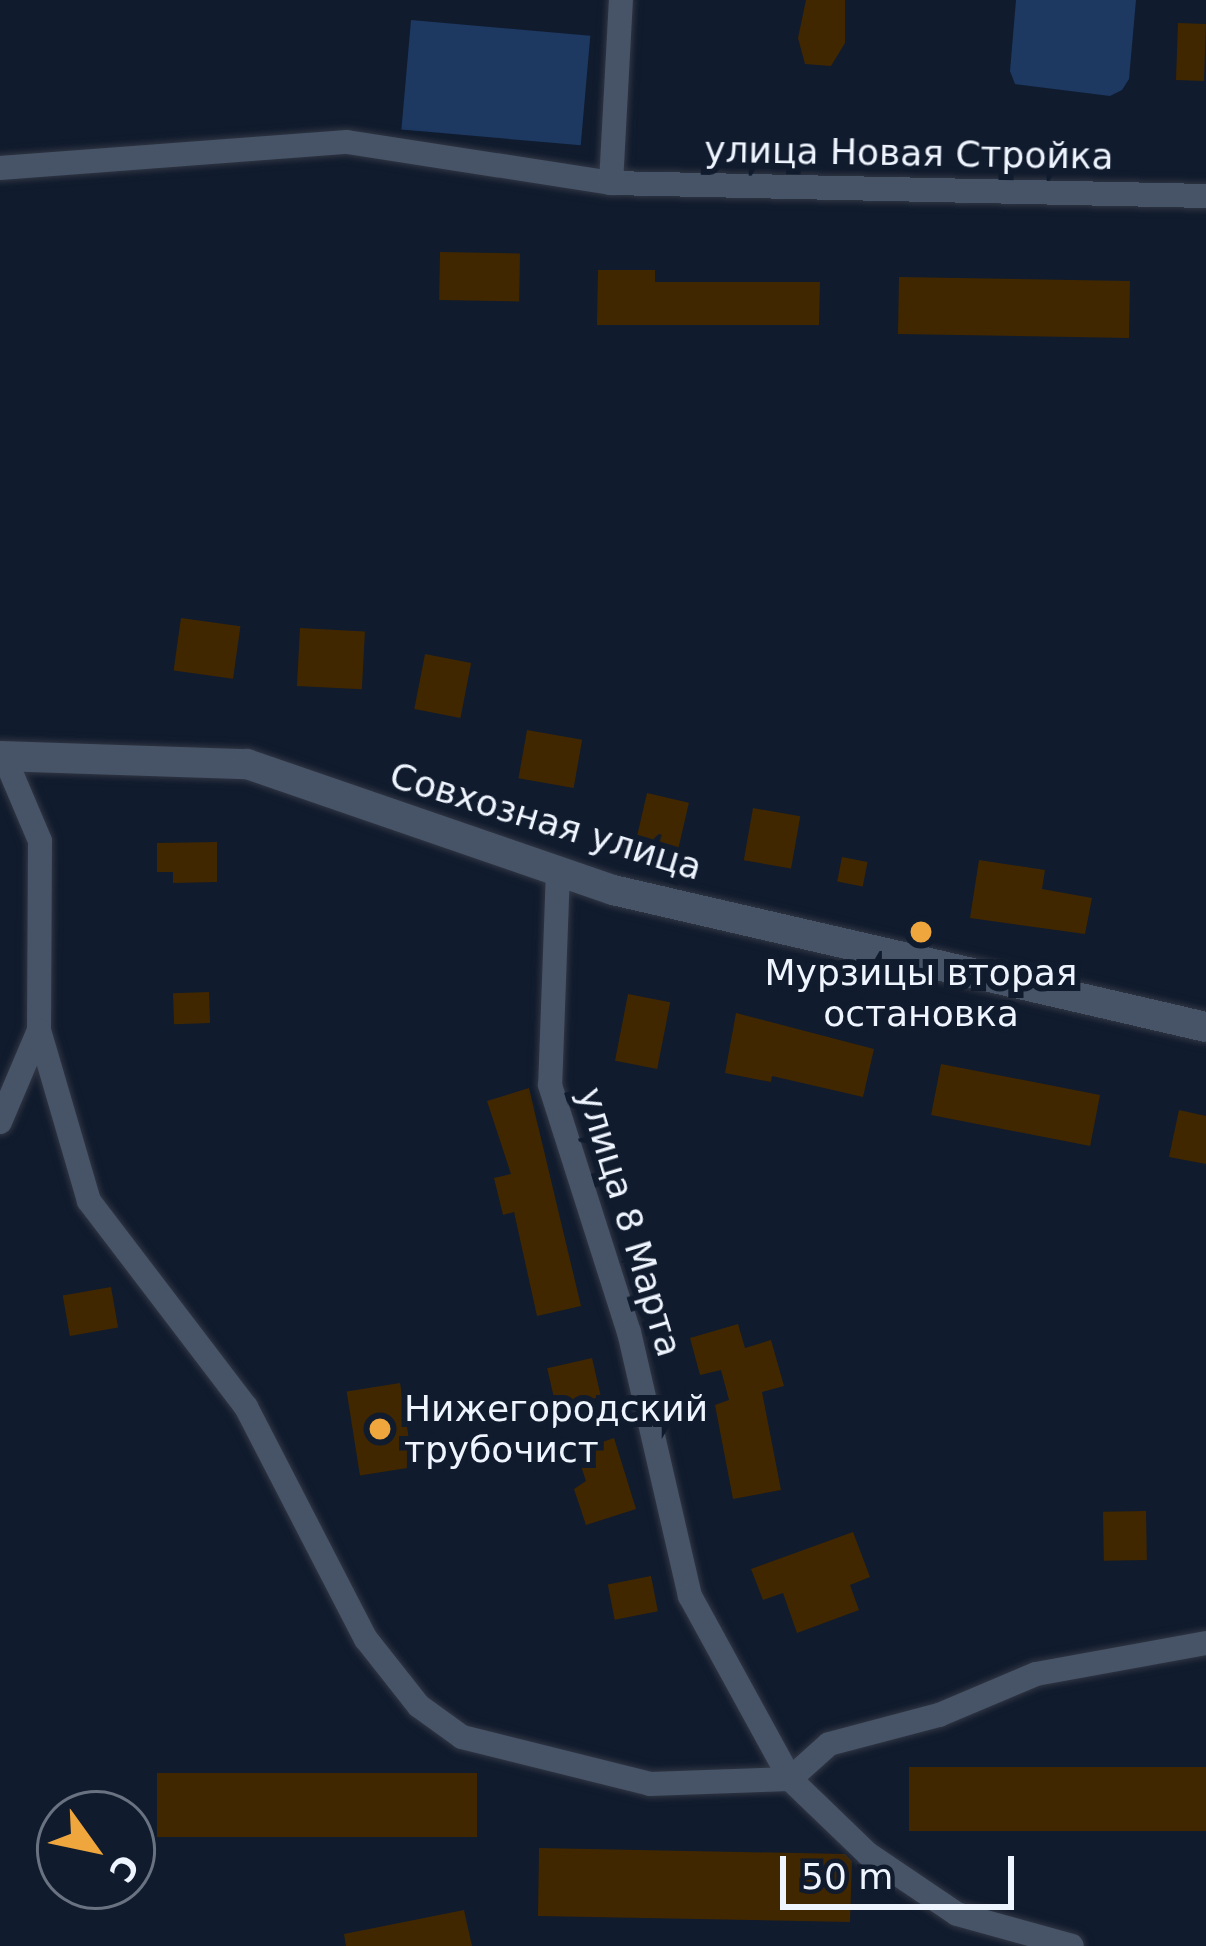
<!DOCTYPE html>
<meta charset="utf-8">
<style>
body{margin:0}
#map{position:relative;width:1206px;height:1946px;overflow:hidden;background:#101b2d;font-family:"DejaVu Sans",sans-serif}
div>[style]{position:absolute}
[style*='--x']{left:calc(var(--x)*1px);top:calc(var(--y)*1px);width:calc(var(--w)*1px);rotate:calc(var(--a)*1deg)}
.green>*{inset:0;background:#1d3861;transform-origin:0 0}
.building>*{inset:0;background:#402700;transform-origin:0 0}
.roads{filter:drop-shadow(0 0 3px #313643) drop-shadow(0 0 3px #313643)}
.minor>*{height:24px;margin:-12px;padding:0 12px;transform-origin:12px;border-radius:12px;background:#475468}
.tertiary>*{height:30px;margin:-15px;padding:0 15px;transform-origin:15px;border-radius:15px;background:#475468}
.dots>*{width:33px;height:33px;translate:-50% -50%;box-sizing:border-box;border:6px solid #101b2d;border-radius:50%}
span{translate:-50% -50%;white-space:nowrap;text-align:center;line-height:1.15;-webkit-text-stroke:12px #101b2d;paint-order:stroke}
.street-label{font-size:36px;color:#eff5ff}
.poi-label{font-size:36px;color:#eff5ff}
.left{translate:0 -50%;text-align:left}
.north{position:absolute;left:36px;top:1790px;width:120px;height:120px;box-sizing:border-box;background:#101b2d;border:3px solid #697281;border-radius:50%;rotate:123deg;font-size:33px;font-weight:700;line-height:48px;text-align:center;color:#eff5ff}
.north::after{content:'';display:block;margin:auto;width:42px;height:54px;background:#efa73d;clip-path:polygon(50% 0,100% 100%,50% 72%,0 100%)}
.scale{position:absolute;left:780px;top:1856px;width:234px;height:54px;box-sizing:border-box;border:6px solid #eff5ff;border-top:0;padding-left:15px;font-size:36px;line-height:42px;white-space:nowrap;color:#eff5ff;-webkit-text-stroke:9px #101b2d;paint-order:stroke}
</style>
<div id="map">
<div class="green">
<i style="clip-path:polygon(1016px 0,1136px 0,1129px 79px,1122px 90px,1110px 96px,1015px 84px,1010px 71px)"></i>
<i style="left:411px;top:20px;width:180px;height:110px;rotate:5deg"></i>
</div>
<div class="building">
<i style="clip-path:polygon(806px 0,845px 0,845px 43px,831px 66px,805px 64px,798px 38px)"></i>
<i style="left:1178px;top:23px;width:28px;height:57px;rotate:2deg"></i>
<i style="left:440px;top:252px;width:80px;height:48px;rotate:1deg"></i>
<i style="clip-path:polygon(598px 270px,655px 270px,655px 282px,820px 282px,819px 325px,597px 325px)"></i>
<i style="left:899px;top:277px;width:231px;height:57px;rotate:1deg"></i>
<i style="left:181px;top:618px;width:60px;height:53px;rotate:8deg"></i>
<i style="left:300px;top:628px;width:65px;height:58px;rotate:3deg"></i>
<i style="left:425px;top:654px;width:47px;height:56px;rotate:11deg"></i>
<i style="left:527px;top:730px;width:56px;height:49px;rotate:10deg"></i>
<i style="left:647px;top:793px;width:43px;height:49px;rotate:13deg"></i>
<i style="left:753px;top:808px;width:48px;height:53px;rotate:10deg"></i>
<i style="clip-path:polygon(217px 842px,217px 882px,173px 883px,173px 872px,157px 872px,157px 843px)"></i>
<i style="left:842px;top:857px;width:26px;height:25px;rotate:11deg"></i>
<i style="clip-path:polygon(979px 860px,1045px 870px,1042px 889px,1092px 898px,1085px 934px,970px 918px)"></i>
<i style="left:209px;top:992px;width:31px;height:36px;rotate:88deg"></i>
<i style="left:628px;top:994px;width:43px;height:68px;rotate:11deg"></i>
<i style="clip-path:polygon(736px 1013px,874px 1049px,863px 1097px,772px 1076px,771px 1082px,725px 1073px)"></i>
<i style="left:941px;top:1064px;width:162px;height:52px;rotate:11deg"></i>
<i style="clip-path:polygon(529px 1088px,581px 1306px,537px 1316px,514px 1212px,503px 1215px,494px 1178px,511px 1174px,487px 1101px)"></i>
<i style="clip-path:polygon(1179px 1110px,1206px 1116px,1206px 1164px,1169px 1157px)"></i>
<i style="left:111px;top:1287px;width:41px;height:49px;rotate:80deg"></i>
<i style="clip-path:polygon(738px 1324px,745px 1348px,771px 1340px,784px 1386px,762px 1392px,781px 1490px,733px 1499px,715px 1405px,729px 1400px,721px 1370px,700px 1375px,690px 1338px)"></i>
<i style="left:592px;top:1358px;width:40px;height:46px;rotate:77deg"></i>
<i style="left:400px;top:1383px;width:85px;height:54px;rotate:81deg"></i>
<i style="clip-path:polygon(614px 1438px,636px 1509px,586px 1525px,574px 1489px,586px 1481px,576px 1451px)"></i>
<i style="left:1146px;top:1511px;width:49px;height:43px;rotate:89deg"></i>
<i style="clip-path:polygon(853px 1532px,870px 1577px,850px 1585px,859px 1610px,797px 1633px,783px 1593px,763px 1600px,751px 1569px)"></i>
<i style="left:651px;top:1576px;width:36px;height:44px;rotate:79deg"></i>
<i style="left:909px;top:1767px;width:297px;height:64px"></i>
<i style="left:157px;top:1773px;width:320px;height:64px"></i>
<i style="clip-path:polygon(539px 1848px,845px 1854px,852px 1861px,850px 1922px,538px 1916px)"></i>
<i style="clip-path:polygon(464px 1910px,472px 1946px,346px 1946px,344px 1934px)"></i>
</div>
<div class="roads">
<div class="minor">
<i style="--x:0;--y:168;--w:348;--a:-4.3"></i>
<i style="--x:347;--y:142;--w:267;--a:8.8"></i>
<i style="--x:611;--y:183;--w:595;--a:1.25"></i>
<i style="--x:611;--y:183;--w:183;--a:-86.9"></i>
<i style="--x:4;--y:756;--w:92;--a:67"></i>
<i style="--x:40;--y:841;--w:189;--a:90.3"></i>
<i style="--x:39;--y:1030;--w:178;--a:73.7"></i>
<i style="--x:89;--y:1201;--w:259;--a:52.7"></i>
<i style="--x:246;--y:1407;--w:261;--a:62.7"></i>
<i style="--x:366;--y:1639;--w:85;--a:51.7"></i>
<i style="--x:419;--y:1706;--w:53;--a:35.8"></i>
<i style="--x:462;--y:1737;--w:194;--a:14"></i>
<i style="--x:650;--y:1784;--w:140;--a:-2"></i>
<i style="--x:558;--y:871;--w:214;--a:92.1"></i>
<i style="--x:550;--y:1085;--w:259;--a:72.3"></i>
<i style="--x:629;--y:1332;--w:271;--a:77"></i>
<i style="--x:690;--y:1596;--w:209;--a:61.3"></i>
<i style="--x:790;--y:1779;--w:108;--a:43.9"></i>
<i style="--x:868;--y:1854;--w:107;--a:34"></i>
<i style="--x:957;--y:1914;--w:119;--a:15.5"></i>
<i style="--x:0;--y:1122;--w:100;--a:-67"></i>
<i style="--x:790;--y:1779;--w:52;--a:-41.9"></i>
<i style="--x:829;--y:1744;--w:114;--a:-14.8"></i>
<i style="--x:939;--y:1715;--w:105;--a:-22.9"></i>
<i style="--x:1036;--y:1674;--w:173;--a:-10.3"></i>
</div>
<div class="tertiary">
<i style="--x:0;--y:756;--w:247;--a:1.9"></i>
<i style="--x:247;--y:764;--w:387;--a:19"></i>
<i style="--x:613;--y:890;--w:609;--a:13.01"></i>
</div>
</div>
<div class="dots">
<i style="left:921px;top:932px;background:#efa73d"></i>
<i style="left:380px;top:1429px;background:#efa73d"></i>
</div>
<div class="street-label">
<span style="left:909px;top:153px;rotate:1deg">улица Новая Стройка</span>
<span style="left:546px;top:821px;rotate:17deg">Совхозная улица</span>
<span style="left:630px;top:1222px;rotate:73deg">улица 8 Марта</span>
</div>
<div class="poi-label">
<span style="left:921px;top:993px">Мурзицы вторая<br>остановка</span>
<span class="left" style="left:404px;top:1429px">Нижегородский<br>трубочист</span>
</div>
<div class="north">С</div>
<div class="scale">50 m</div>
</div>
